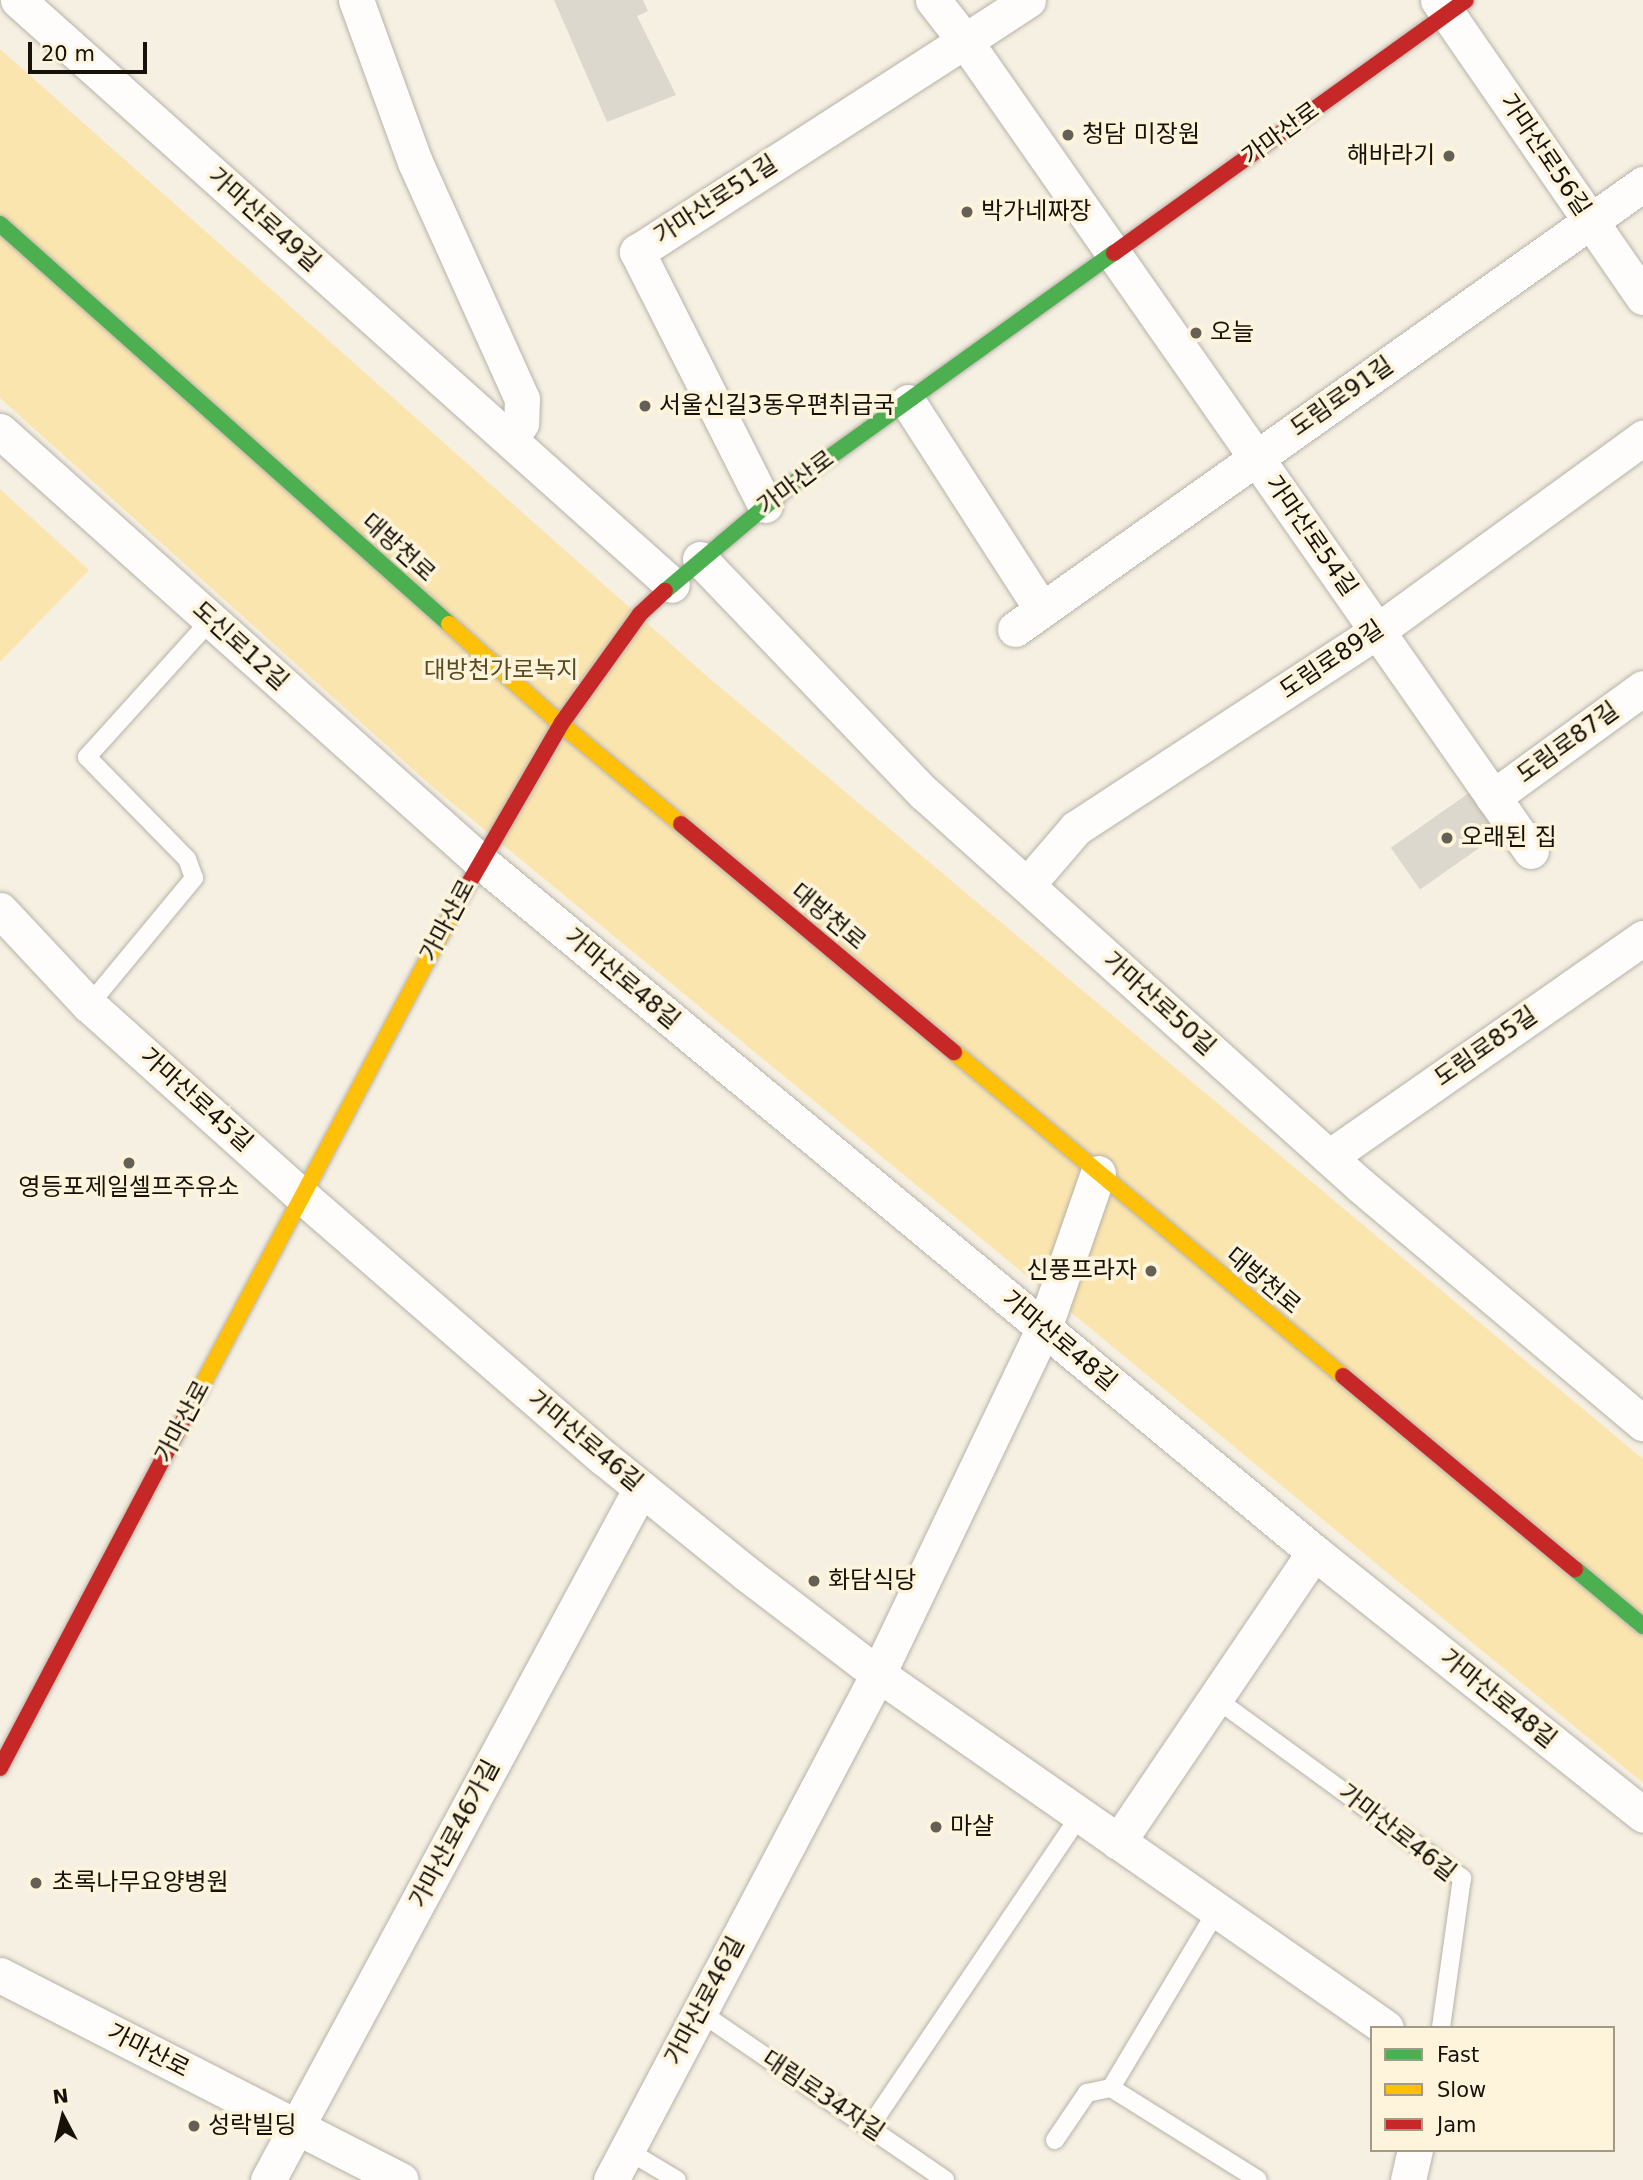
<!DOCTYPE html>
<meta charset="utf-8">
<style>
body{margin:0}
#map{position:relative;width:1643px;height:2180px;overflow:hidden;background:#f6f0e3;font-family:"DejaVu Sans","Noto Sans KR",sans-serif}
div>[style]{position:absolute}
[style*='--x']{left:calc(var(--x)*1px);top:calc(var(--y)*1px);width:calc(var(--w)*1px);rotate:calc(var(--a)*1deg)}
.green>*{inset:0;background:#fbe5af}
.building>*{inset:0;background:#ddd8cd;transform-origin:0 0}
.roads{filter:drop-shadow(0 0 2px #b7b2a8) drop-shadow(0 0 2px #b7b2a8)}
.lane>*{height:18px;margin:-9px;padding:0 9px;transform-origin:9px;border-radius:9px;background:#fefdfb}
.street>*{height:35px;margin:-17.5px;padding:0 17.5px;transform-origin:17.5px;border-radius:17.5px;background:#fefdfb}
.fast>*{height:16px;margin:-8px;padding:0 8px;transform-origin:8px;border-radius:8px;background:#4caf50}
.slow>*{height:16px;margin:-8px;padding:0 8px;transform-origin:8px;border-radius:8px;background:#ffc107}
.jam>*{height:16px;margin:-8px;padding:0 8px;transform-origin:8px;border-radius:8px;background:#c62828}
.dots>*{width:19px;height:19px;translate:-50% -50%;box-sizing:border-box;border:4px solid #fef4db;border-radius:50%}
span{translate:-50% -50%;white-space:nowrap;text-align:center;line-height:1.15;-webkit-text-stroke:7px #fef4db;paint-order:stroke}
.street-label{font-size:24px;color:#16120a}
.poi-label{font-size:24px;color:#16120a}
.left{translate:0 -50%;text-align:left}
.right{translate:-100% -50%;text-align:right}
.park-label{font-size:24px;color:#5b4b21}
.legend{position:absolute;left:1370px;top:2026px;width:245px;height:126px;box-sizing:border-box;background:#fef4db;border:2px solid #a19a87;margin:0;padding:9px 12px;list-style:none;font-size:21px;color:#16120a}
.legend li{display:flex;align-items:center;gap:14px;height:35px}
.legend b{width:35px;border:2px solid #a19a87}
.north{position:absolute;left:28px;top:2082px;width:70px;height:70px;-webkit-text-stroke:5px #fef4db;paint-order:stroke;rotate:353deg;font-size:19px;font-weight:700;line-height:28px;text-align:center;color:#16120a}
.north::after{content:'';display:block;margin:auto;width:24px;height:32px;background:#16120a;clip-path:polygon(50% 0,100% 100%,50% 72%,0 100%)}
.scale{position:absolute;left:28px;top:42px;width:119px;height:32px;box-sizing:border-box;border:4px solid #16120a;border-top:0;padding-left:9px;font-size:21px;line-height:24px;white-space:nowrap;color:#16120a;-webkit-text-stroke:5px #fef4db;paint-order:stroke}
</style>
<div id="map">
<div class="green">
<i style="clip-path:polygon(0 49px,709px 678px,1643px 1459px,1643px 1783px,435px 789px,0 398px)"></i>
<i style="clip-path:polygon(0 489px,89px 570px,0 662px)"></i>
</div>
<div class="building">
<i style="clip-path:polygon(554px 0,643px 0,648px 11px,637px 16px,676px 95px,607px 122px)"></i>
<i style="left:1476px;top:788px;width:51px;height:104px;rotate:55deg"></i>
</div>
<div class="roads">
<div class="lane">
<i style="--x:89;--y:1005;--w:165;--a:-50.4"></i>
<i style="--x:194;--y:878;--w:20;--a:-110"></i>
<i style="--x:187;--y:859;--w:143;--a:-134.4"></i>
<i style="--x:87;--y:757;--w:185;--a:-47.9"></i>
<i style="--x:1215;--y:1698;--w:306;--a:36.1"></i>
<i style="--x:1462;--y:1878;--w:151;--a:98"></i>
<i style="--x:700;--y:2012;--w:297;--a:34.4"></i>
<i style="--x:1111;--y:2088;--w:173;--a:32"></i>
<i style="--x:869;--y:2128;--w:377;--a:-56"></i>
<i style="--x:1055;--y:2140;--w:57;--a:-55.8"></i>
<i style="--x:1087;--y:2093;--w:25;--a:-12"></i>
<i style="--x:1111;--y:2088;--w:207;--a:-59.2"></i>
<i style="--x:627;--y:2150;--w:58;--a:31"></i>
</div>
<div class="street">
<i style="--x:18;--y:0;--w:877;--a:41.81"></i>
<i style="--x:356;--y:0;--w:172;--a:70"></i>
<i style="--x:415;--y:162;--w:260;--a:65.7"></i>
<i style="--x:522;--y:399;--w:24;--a:92"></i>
<i style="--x:521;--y:423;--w:20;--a:123"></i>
<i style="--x:1028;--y:0;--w:75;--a:146.9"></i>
<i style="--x:965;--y:41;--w:988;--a:55.06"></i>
<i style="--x:1438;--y:0;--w:361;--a:55.4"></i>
<i style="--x:908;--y:402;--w:247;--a:57.2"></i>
<i style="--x:0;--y:431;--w:644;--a:41.86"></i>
<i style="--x:480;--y:861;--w:1083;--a:39.64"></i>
<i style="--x:1314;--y:1552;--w:421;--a:38.6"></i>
<i style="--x:765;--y:505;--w:284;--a:-116.8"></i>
<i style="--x:637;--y:252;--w:390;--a:-32.8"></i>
<i style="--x:965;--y:41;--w:52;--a:-128"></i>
<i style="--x:700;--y:559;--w:324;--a:46.3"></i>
<i style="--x:924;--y:793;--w:586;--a:41.96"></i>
<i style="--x:1360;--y:1185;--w:370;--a:40.1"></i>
<i style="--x:1015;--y:629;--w:770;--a:-35.32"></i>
<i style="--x:1493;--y:797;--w:185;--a:-36"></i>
<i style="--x:1027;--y:885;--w:75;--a:-49.3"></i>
<i style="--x:1076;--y:828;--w:360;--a:-33.2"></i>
<i style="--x:1377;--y:631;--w:329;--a:-36"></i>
<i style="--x:0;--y:910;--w:130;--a:46.9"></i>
<i style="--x:89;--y:1005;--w:286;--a:41.9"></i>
<i style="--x:302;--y:1196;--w:401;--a:41"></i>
<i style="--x:605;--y:1459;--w:183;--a:39"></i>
<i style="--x:747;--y:1574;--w:165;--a:37.4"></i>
<i style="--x:878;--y:1674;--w:619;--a:34.87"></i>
<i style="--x:1329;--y:1157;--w:383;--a:-34.9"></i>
<i style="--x:1118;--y:1842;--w:350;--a:-55.9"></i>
<i style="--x:0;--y:1975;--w:450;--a:27.1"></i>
<i style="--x:268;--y:2180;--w:786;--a:-61.67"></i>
<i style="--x:611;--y:2180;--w:572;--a:-62.18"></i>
<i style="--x:878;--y:1674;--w:384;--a:-64.4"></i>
<i style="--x:1044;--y:1328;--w:164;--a:-70.8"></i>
<i style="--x:1408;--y:2180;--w:31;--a:-77"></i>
</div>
<div class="fast">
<i style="--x:0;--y:224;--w:601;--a:41.7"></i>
<i style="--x:665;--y:591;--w:161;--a:-40.2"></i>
<i style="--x:788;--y:487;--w:401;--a:-35.7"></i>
<i style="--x:1575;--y:1569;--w:89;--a:40"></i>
</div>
<div class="slow">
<i style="--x:449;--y:624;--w:150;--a:41.8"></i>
<i style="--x:561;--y:724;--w:156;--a:39.8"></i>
<i style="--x:954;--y:1052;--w:506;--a:39.79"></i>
<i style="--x:197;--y:1395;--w:558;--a:-62.1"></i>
</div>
<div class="jam">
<i style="--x:1114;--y:253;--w:433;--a:-35.7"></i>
<i style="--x:681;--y:824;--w:356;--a:39.9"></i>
<i style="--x:458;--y:902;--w:206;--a:-59.9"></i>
<i style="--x:561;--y:724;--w:135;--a:-54.3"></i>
<i style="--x:640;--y:614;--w:34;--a:-43"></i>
<i style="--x:1343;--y:1376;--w:302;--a:39.8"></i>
<i style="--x:0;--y:1768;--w:422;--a:-62.2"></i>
</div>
</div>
<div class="dots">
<i style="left:1068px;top:135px;background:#646056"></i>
<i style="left:1449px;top:156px;background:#646056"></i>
<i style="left:967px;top:212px;background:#646056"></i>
<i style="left:1196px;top:333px;background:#646056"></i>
<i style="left:645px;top:406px;background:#646056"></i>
<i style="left:1447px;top:838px;background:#646056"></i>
<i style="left:129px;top:1163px;background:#646056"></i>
<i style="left:1151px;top:1271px;background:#646056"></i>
<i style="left:814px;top:1581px;background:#646056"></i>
<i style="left:936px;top:1827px;background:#646056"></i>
<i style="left:36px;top:1883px;background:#646056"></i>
<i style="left:194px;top:2126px;background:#646056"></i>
</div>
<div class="street-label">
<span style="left:1281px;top:134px;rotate:-36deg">가마산로</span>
<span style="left:1545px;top:155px;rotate:56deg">가마산로56길</span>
<span style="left:716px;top:200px;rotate:-33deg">가마산로51길</span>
<span style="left:264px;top:220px;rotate:42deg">가마산로49길</span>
<span style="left:1342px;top:397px;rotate:-35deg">도림로91길</span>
<span style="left:796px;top:483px;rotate:-37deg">가마산로</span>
<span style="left:1311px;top:536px;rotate:55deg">가마산로54길</span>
<span style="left:398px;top:548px;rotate:42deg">대방천로</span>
<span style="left:240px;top:646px;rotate:42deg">도신로12길</span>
<span style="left:1332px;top:660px;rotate:-34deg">도림로89길</span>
<span style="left:1568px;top:743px;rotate:-36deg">도림로87길</span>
<span style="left:828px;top:917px;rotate:40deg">대방천로</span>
<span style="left:448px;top:921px;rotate:-62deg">가마산로</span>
<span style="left:622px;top:979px;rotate:40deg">가마산로48길</span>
<span style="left:1159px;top:1004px;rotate:42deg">가마산로50길</span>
<span style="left:1486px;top:1047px;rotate:-35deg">도림로85길</span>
<span style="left:196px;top:1100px;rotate:42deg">가마산로45길</span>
<span style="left:1263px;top:1281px;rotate:40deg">대방천로</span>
<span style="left:1059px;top:1341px;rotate:40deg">가마산로48길</span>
<span style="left:183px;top:1422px;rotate:-62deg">가마산로</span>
<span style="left:585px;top:1441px;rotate:40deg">가마산로46길</span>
<span style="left:1498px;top:1699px;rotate:39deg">가마산로48길</span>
<span style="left:1397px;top:1833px;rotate:38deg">가마산로46길</span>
<span style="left:455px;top:1834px;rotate:-62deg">가마산로46가길</span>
<span style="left:705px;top:2001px;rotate:-62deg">가마산로46길</span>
<span style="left:148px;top:2051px;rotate:27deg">가마산로</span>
<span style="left:823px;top:2096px;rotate:34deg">대림로34자길</span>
</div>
<div class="poi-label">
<span class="left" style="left:1082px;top:135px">청담 미장원</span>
<span class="right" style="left:1435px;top:156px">해바라기</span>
<span class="left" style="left:981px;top:212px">박가네짜장</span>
<span class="left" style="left:1210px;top:333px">오늘</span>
<span class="left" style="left:659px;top:406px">서울신길3동우편취급국</span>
<span class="left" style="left:1461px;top:838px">오래된 집</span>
<span style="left:129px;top:1188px">영등포제일셀프주유소</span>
<span class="right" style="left:1137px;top:1271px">신풍프라자</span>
<span class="left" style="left:828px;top:1581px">화담식당</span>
<span class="left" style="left:950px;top:1827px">마샬</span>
<span class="left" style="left:52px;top:1883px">초록나무요양병원</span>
<span class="left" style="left:208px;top:2126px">성락빌딩</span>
</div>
<div class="park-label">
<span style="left:501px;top:671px">대방천가로녹지</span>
</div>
<ul class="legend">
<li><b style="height:9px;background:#4caf50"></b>Fast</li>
<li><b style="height:9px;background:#ffc107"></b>Slow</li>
<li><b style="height:9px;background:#c62828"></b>Jam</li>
</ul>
<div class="north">N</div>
<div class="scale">20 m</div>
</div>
